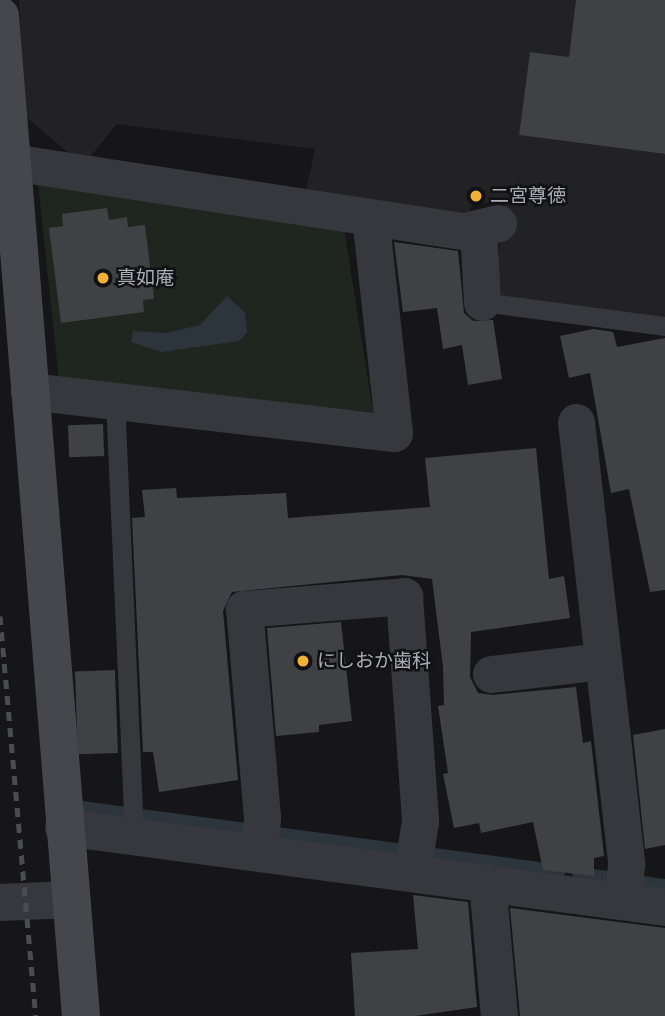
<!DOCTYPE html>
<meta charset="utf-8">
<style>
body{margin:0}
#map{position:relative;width:665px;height:1016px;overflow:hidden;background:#161618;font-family:"Fira Sans Condensed","Noto Sans JP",sans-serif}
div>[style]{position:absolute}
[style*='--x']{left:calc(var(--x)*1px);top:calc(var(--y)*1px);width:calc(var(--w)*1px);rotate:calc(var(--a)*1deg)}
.built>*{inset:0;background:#222225}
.green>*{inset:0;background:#1e261f}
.water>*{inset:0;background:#2c353c}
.stream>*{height:12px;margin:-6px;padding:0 6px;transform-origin:6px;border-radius:6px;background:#2c353c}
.building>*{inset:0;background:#404145;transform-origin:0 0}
.lane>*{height:19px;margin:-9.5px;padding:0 9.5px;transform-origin:9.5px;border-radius:9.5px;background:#37383d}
.street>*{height:37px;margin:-18.5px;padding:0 18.5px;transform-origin:18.5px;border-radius:18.5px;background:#37383d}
.secondary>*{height:38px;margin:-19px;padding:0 19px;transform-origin:19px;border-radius:19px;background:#45474d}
.rail>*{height:5px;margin-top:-2.5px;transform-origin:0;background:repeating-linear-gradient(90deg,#4a4c52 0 9px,transparent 0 16px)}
.dots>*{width:19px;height:19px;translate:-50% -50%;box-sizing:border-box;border:4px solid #111113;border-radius:50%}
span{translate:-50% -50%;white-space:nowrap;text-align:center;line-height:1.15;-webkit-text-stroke:5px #111113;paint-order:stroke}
.poi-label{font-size:19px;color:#a8adb8}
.left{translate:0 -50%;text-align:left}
</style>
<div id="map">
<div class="built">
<i style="clip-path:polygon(19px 0,576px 0,641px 66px,530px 52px,519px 135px,665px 154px,665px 321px,492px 300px,505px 204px,474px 202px,469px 212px,456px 214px,306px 190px,315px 149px,117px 124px,90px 157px,69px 153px,25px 116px)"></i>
</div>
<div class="green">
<i style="clip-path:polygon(38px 183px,344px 228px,373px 412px,59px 381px)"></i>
</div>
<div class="water">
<i style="clip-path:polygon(227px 296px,245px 313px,247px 332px,239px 341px,161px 352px,131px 342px,133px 331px,166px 333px,200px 325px)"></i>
</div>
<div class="stream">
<i style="--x:74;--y:806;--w:490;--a:7.6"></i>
<i style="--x:578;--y:873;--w:88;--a:7.9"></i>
</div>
<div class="building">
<i style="clip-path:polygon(576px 0,665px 0,665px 154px,519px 135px,530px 52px,569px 57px)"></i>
<i style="clip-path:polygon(107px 208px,109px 220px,127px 217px,128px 227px,145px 225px,154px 299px,143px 300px,144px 312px,61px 323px,49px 228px,63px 226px,62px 214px)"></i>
<i style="clip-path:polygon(394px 242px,458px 251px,464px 313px,473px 321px,493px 320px,502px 379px,468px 385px,462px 345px,443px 349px,437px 308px,403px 312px)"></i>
<i style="clip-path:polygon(593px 329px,613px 332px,617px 347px,665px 338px,665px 590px,650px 592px,629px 489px,611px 493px,590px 373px,569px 378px,560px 336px)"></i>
<i style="left:103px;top:424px;width:32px;height:35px;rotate:88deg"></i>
<i style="clip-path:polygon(536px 448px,549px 579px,564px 576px,570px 618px,471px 632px,470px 677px,478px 693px,493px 695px,576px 687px,583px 743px,591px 741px,604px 856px,594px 858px,594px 876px,543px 870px,533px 822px,481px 833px,479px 823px,454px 828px,443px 774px,448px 773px,438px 706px,444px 705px,443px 667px,432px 579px,402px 575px,232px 592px,223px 611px,238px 780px,159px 792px,153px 752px,143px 752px,132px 518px,145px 517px,142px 490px,176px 488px,177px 498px,286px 493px,288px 518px,430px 507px,425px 458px)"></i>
<i style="clip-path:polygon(341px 622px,352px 721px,319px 725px,319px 732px,276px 736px,267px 628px)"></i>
<i style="left:115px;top:670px;width:83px;height:40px;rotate:88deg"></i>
<i style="clip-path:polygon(665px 729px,665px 845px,645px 849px,633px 735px)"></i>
<i style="clip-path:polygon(413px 895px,468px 902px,477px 1007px,415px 1016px,355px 1016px,351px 953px,418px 949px)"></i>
<i style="clip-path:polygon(510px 908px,665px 928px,665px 1016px,520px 1016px)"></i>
</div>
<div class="lane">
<i style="--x:482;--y:302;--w:185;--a:7.5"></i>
<i style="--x:115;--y:399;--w:437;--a:87.5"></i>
</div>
<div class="street">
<i style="--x:11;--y:162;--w:458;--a:8.7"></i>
<i style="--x:464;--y:231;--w:35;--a:-13"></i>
<i style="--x:478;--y:228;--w:74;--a:86.9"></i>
<i style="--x:29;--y:391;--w:367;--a:6.6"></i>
<i style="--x:394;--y:433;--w:217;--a:-96.3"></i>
<i style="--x:576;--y:422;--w:445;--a:83.5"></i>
<i style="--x:626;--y:864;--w:37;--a:95"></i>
<i style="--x:491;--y:674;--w:111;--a:-6.7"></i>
<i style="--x:63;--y:827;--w:607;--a:7.57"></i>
<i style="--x:258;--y:852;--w:35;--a:-83"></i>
<i style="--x:262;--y:817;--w:209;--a:-94.9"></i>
<i style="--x:244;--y:609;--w:161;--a:-4.6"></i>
<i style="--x:404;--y:596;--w:226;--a:85.9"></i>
<i style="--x:420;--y:821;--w:52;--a:98.9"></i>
<i style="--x:487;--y:882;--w:135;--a:84.9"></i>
<i style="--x:0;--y:902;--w:69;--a:-2.5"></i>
</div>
<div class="secondary">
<i style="--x:0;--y:16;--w:1003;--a:85.37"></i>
</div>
<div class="rail">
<i style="--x:0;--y:616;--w:402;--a:84.9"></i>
</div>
<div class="dots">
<i style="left:476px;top:196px;background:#f2b134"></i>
<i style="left:103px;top:278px;background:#f2b134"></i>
<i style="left:303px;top:661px;background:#f2b134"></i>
</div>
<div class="poi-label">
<span class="left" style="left:490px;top:196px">二宮尊徳</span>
<span class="left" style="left:117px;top:278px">真如庵</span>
<span class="left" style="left:317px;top:661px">にしおか歯科</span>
</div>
</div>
